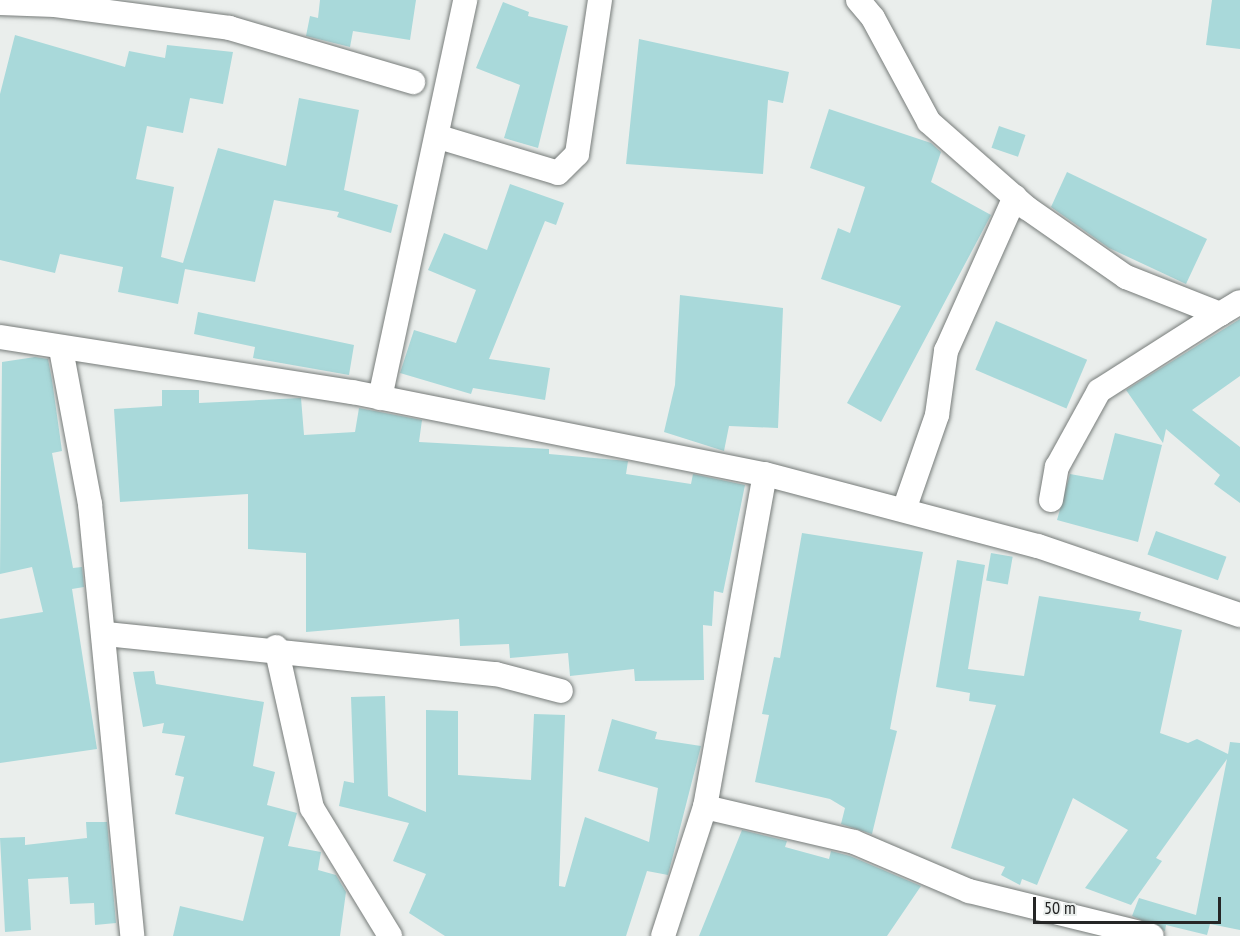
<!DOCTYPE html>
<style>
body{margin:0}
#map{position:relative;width:1240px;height:936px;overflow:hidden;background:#eaeeec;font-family:"PT Sans Narrow",sans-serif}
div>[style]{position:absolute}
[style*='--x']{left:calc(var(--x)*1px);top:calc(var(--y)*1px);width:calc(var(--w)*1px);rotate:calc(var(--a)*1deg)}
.building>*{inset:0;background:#a9d9da;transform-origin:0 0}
.roads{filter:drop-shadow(0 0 2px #777c7a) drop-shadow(0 0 2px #777c7a)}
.street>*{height:24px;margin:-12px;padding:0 12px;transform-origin:12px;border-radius:12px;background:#fff}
span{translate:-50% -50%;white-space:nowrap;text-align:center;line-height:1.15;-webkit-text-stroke:6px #eaeeec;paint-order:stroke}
.scale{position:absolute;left:1033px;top:897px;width:188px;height:27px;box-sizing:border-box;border:3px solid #252626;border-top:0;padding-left:8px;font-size:18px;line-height:21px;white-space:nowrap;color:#252626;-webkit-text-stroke:4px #eaeeec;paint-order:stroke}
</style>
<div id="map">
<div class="building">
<i style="clip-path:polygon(320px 0,416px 0,410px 40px,353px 31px,350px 47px,306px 36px,310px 16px,318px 18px)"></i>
<i style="clip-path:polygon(1212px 0,1240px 0,1240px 49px,1206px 45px)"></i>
<i style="clip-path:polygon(503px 2px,529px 12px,528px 16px,568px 26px,538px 148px,504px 138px,520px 85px,476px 68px)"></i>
<i style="clip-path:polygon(15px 35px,125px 67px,129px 51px,165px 58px,167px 45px,233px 52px,223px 104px,190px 98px,183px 133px,147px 126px,136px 179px,174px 187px,161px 257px,183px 263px,218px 148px,286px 166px,299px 98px,359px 110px,344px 190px,398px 205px,391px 233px,337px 217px,339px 212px,274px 200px,255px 282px,185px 269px,178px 304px,118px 292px,123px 267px,60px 254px,55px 273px,0 260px,0 94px)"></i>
<i style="clip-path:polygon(639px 39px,789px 72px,783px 103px,768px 100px,763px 174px,626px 164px)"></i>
<i style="clip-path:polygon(829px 109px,931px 143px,941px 152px,931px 182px,991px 215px,881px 422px,847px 403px,901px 306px,821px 279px,838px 228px,850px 233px,865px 187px,810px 168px)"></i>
<i style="left:999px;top:126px;width:28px;height:23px;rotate:19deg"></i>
<i style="clip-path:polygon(1067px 172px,1207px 239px,1186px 284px,1109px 248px,1051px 207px)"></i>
<i style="clip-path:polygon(510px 184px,564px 203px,556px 225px,545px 221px,489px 359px,550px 368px,545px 400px,473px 388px,471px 394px,400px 373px,414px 330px,456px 343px,476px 290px,428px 270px,444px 233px,487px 250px)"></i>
<i style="clip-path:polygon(680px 295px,783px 308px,778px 428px,729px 426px,724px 451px,664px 432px,675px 385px)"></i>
<i style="clip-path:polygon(198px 312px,354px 345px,349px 375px,253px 358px,255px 347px,194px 334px)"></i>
<i style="clip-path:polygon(1240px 319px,1240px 376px,1192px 410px,1240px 447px,1240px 503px,1214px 484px,1220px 475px,1166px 429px,1163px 443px,1126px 390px)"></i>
<i style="left:996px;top:321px;width:99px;height:53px;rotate:23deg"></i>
<i style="clip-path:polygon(35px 357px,48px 359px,52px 380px,62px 451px,52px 453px,73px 568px,82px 567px,84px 587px,72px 589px,97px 749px,0 763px,0 619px,43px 612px,32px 567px,0 574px,2px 362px)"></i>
<i style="clip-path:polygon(162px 390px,199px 390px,199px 403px,301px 398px,304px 435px,355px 432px,359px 408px,422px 420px,419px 442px,549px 449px,549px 454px,628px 461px,626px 474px,691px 484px,693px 474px,745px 485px,723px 593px,714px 591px,712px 626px,703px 625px,704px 680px,635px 681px,634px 669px,570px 676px,568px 653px,510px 658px,509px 644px,460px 646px,459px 619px,306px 632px,306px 553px,248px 549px,248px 494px,120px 502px,114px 409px,162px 406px)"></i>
<i style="clip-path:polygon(1115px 433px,1162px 445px,1138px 542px,1057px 520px,1070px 474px,1103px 480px)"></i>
<i style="left:1156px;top:531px;width:75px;height:25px;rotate:20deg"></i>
<i style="clip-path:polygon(802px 533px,923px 552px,890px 729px,897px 731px,872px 834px,841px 824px,845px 808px,830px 799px,755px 782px,769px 715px,762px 714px,774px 657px,780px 658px)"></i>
<i style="left:991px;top:553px;width:22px;height:28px;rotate:10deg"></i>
<i style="clip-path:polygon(957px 560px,985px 565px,968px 669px,1024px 676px,1039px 596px,1141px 612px,1139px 620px,1182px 630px,1160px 733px,1188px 743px,1197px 739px,1228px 754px,1230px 742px,1240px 743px,1240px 930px,1210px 924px,1207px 935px,1166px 925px,1165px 931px,1132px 916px,1139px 898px,1196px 915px,1227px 759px,1156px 858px,1162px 861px,1131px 905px,1085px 888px,1128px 830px,1073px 798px,1037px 885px,1022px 879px,1020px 885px,1001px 875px,1005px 867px,951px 848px,996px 705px,969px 701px,970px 693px,936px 687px)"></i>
<i style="clip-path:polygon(154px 671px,156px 684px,264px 702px,253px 766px,275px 772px,267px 805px,297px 813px,288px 846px,321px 852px,318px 870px,336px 875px,346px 892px,340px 936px,173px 936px,180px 906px,243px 921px,264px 837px,175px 814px,184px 777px,175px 775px,185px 736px,162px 733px,164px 723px,143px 727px,133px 672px)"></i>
<i style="clip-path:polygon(385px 696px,388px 796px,426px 812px,426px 710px,458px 711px,458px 775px,531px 780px,534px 714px,565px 715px,559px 886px,565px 887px,585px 817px,649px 842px,658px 788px,598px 771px,612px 719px,657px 732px,655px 739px,701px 746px,668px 875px,647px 871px,626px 936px,445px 936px,409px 913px,426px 874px,393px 861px,409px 823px,339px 806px,344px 781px,354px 783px,351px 697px)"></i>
<i style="clip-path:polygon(86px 822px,107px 822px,116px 923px,95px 925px,94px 903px,70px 904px,68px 877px,28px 879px,31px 930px,5px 932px,0 838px,25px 837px,25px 845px,87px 838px)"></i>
<i style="clip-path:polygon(742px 830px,787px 841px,785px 847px,829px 859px,831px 851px,850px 856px,921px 886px,887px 936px,699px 936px)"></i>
</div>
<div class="roads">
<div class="street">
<i style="--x:858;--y:0;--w:23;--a:50"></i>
<i style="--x:873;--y:18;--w:118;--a:61.7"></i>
<i style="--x:929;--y:122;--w:130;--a:41.3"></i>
<i style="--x:1027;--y:208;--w:121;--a:34.9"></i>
<i style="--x:1126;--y:277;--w:101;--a:21.5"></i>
<i style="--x:1220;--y:314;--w:23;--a:-31"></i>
<i style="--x:0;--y:3;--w:55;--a:2.1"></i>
<i style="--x:55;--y:5;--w:176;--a:7.5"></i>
<i style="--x:229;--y:28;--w:192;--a:16.4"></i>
<i style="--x:439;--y:137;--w:124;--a:16.8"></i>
<i style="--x:558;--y:173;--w:27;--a:-45"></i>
<i style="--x:577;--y:154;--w:156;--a:-81.5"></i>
<i style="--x:0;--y:337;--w:357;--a:8.9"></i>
<i style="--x:353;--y:392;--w:420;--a:11.3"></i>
<i style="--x:765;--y:474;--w:282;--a:14.8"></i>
<i style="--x:1038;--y:546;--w:213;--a:18.9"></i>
<i style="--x:61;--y:349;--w:158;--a:79.4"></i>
<i style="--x:90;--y:504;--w:434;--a:84.4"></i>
<i style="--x:380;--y:398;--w:407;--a:-77.9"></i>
<i style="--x:1051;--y:500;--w:34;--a:-80"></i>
<i style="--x:1057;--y:467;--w:87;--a:-61.1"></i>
<i style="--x:1099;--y:391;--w:143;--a:-32.5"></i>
<i style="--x:904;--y:510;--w:101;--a:-70.8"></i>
<i style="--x:937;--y:415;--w:65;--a:-82"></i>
<i style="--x:946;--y:351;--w:169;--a:-65.9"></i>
<i style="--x:106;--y:634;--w:392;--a:5.9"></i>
<i style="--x:496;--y:674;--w:67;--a:14.7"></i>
<i style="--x:276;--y:647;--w:165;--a:77.4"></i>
<i style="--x:312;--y:808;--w:150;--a:58.6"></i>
<i style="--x:705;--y:807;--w:153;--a:13.2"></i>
<i style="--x:854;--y:842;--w:125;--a:23.1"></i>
<i style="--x:969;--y:891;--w:188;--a:13.8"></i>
<i style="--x:663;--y:936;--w:136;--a:-72"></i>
<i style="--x:705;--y:807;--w:338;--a:-79.8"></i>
</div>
</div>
<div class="scale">50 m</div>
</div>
